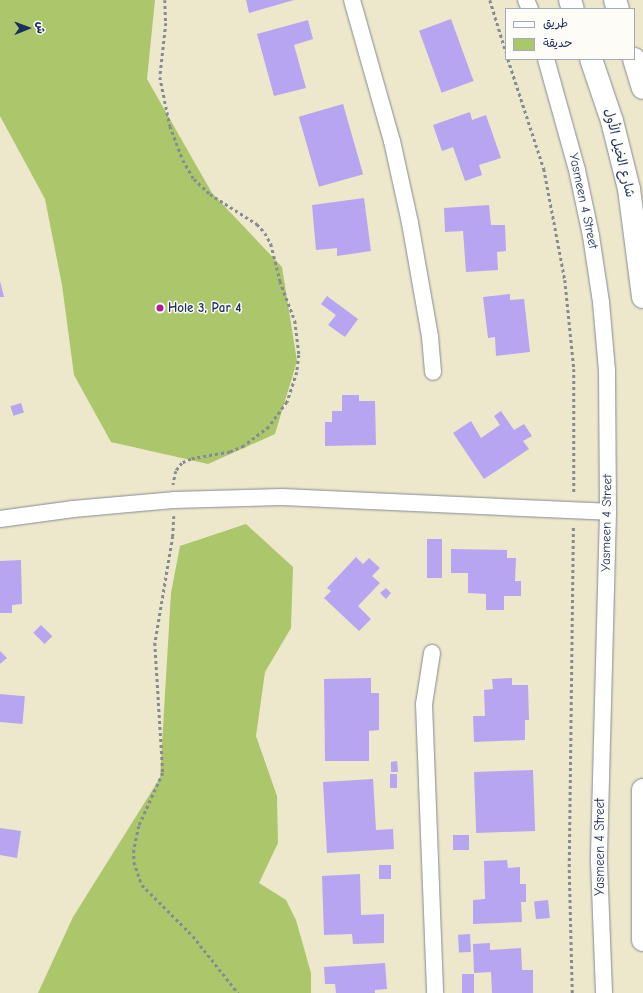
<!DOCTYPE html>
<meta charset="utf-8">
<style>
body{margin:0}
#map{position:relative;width:643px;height:993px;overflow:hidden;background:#ede7cb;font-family:"Comic Neue","Playpen Sans Arabic",sans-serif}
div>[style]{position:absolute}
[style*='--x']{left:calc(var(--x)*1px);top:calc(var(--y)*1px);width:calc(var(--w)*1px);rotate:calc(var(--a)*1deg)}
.green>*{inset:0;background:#acc66c}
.building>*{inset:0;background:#b8a5f1;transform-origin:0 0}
.path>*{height:2.5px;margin-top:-1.25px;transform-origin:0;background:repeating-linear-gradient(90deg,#848b94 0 3px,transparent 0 6px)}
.roads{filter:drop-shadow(0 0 1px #848b94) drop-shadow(0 0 1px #848b94)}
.street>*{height:16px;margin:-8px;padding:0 8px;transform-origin:8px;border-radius:8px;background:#fff}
.secondary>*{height:22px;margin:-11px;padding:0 11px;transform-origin:11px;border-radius:11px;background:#fff}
.dots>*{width:11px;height:11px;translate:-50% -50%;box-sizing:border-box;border:2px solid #fdfcf7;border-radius:50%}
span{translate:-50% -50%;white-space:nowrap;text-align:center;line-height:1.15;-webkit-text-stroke:3px #fdfcf7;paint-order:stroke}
.street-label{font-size:13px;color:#1b2f5e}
.poi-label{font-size:13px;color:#1b2f5e;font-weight:700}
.left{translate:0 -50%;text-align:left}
.legend{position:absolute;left:505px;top:8px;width:130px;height:52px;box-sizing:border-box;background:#fdfcf7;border:1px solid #a3aaba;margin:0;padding:5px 7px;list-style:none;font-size:12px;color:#1b2f5e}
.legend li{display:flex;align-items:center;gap:8px;height:20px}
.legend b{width:20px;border:1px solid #a3aaba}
.north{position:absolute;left:8px;top:8px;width:40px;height:40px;-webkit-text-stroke:3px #fdfcf7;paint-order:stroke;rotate:89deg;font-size:11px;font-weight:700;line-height:16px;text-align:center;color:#1b2f5e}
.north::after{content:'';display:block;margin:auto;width:14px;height:18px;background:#1b2f5e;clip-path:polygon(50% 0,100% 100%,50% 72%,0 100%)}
</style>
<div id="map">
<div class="green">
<i style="clip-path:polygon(0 0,155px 0,147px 79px,212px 193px,282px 267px,297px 361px,275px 434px,208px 464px,111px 442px,74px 375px,62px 285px,45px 199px,0 116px)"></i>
<i style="clip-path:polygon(246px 524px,293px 567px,291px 628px,265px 672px,256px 736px,277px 796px,278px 843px,259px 883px,286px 900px,296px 920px,311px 973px,311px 993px,38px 993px,73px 917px,160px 778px,171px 593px,180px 546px)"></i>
</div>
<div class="building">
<i style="clip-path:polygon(246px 0,294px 0,249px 13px)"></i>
<i style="left:451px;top:19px;width:66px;height:34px;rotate:70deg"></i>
<i style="clip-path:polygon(308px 20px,313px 39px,294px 45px,306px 88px,274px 96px,257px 34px)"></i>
<i style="left:343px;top:104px;width:73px;height:46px;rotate:74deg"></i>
<i style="clip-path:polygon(470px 112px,472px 120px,486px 115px,501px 158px,479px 165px,482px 175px,465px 181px,453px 147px,442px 151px,433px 125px)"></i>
<i style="clip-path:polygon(364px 198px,371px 251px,337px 256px,337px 248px,316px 250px,312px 205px)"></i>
<i style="clip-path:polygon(489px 205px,491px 225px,505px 225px,506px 251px,497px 252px,498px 270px,466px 272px,463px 231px,445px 232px,444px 208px)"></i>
<i style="clip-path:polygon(0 281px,4px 297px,0 297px)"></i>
<i style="clip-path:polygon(510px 294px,510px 300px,524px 299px,530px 352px,496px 356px,495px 337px,488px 338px,483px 297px)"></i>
<i style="clip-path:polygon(327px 296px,358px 319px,345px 337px,328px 325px,336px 315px,321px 304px)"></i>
<i style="clip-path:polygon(342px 395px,359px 395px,359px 401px,375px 401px,376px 445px,325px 446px,325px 422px,332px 422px,332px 411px,342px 411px)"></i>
<i style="left:21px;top:403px;width:10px;height:11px;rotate:73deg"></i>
<i style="clip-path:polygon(501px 411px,514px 430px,524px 424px,532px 436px,523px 441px,529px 449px,484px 479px,453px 433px,471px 421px,481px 438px,500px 425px,494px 416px)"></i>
<i style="left:427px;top:539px;width:15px;height:39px"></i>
<i style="clip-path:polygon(451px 549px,507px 550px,507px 558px,516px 558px,515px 581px,521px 581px,521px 596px,504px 596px,504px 610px,486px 610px,486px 594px,468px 593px,468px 573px,451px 573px)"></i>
<i style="clip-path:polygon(356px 557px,363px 564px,369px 558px,380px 568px,372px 576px,380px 583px,358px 606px,371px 619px,359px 631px,324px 598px,331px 591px,327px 588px)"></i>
<i style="clip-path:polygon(21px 560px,22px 604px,12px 605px,12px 613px,0 613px,0 561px)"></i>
<i style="clip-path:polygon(386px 588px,391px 593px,386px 599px,380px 593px)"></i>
<i style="left:41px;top:625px;width:16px;height:11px;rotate:45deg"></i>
<i style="clip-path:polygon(0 651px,7px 658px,0 664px)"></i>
<i style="clip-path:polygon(371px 678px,371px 693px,379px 693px,379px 730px,369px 731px,369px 761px,325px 761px,324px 679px)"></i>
<i style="clip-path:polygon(512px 678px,512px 685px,528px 685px,529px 720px,525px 720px,525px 740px,474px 742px,473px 716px,485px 716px,484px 690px,493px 689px,492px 679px)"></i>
<i style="left:0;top:694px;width:25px;height:28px;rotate:5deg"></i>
<i style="clip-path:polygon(397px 761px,398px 772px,391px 772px,391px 762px)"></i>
<i style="left:533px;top:770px;width:61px;height:59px;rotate:88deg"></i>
<i style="left:390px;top:774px;width:7px;height:14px"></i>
<i style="clip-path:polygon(373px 779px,376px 830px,393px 829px,394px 849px,327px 853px,323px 782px)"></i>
<i style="clip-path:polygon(0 828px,21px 831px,17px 858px,0 855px)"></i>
<i style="left:453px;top:835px;width:16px;height:15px"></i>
<i style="clip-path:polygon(507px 860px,508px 868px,520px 867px,520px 884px,526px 884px,526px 902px,521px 902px,522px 922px,473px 924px,473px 900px,485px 899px,484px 861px)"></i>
<i style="left:379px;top:865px;width:12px;height:14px"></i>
<i style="clip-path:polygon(360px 874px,361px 915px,384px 914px,384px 943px,353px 944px,352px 934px,324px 935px,322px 876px)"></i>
<i style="left:548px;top:900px;width:18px;height:14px;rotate:84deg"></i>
<i style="left:470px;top:934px;width:18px;height:12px;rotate:87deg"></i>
<i style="clip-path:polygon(490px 943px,490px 950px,521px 948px,522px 970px,533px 970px,533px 993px,492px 993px,491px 972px,474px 973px,473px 944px)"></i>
<i style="clip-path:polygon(385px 963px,387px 989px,375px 990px,375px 993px,336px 993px,335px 984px,325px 984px,324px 967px)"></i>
<i style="left:474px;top:974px;width:19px;height:12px;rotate:90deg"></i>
</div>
<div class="path">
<i style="--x:165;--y:0;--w:23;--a:88"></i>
<i style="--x:166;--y:23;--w:54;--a:96.3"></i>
<i style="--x:160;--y:77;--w:50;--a:78.5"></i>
<i style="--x:170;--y:126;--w:36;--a:69"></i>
<i style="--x:183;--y:160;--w:22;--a:60"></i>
<i style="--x:194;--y:179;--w:22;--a:43"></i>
<i style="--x:210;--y:194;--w:56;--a:32.6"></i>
<i style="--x:257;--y:224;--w:12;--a:48"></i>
<i style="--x:265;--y:233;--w:13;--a:61"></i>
<i style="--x:271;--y:244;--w:38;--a:76"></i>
<i style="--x:280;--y:281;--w:43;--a:69.4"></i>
<i style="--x:295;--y:321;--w:34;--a:83"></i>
<i style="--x:299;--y:355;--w:17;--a:97"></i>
<i style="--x:297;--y:372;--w:32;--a:108"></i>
<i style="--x:287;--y:402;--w:31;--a:126"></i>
<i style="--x:269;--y:427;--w:31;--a:143"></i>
<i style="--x:244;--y:446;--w:15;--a:157"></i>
<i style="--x:230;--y:452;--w:40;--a:170"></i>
<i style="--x:191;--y:459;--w:10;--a:156"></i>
<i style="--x:182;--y:463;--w:10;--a:127"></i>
<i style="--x:176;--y:471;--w:14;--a:102"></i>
<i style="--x:490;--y:0;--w:54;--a:72.9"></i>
<i style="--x:508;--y:59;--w:116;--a:71.9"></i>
<i style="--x:544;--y:169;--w:113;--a:79.3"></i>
<i style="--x:565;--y:280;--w:89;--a:84.2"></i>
<i style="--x:574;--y:369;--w:125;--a:90"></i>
<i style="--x:174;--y:516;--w:20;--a:93"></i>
<i style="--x:173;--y:536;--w:109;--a:99.5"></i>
<i style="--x:155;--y:643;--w:130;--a:86.5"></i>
<i style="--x:163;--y:773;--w:58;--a:114.4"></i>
<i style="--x:139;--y:826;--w:25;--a:102"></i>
<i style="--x:134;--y:850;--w:12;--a:90"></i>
<i style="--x:134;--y:862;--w:24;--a:71"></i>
<i style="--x:142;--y:885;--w:72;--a:45"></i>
<i style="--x:193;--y:936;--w:73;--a:51.7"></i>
<i style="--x:572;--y:993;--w:126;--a:-91.4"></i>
<i style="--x:569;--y:867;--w:342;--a:-89.3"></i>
</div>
<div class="roads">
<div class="street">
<i style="--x:352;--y:0;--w:147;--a:74.2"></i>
<i style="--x:392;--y:141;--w:84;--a:77.6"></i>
<i style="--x:410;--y:223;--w:116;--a:80"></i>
<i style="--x:430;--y:337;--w:35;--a:85"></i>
<i style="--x:526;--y:0;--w:10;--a:66"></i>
<i style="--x:546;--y:59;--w:115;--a:74.4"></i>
<i style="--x:577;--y:170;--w:67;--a:78"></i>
<i style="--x:591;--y:236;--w:67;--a:81.4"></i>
<i style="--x:601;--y:302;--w:68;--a:85"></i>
<i style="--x:607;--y:370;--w:142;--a:89.6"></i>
<i style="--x:608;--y:512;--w:350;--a:91.5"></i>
<i style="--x:599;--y:862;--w:131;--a:87.8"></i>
<i style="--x:0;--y:519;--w:74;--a:-7.8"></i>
<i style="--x:73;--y:509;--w:100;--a:-5.1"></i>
<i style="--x:173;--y:500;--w:109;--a:-1.6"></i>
<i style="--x:282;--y:497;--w:326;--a:2.6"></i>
<i style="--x:432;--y:653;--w:52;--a:98.9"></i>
<i style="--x:424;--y:704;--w:289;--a:87.8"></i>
</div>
<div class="secondary">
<i style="--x:570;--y:0;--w:9;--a:72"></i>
<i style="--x:615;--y:0;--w:9;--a:72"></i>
<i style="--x:591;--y:59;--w:65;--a:71.3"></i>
<i style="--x:612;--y:121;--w:70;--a:76"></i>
<i style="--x:629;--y:189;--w:109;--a:82.6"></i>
<i style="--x:634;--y:59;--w:30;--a:73"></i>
<i style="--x:643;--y:790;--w:150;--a:90"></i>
</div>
</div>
<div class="dots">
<i style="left:160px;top:308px;background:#b5179e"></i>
</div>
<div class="street-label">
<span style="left:619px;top:153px;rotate:76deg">شارع الخيل الأول</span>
<span style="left:583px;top:201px;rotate:78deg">Yasmeen 4 Street</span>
<span style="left:607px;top:523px;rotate:-89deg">Yasmeen 4 Street</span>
<span style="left:600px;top:847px;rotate:-90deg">Yasmeen 4 Street</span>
</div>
<div class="poi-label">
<span class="left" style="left:168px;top:308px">Hole 3, Par 4</span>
</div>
<ul class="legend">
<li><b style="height:5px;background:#fff"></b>طريق</li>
<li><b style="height:11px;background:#acc66c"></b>حديقة</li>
</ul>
<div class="north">ش</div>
</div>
